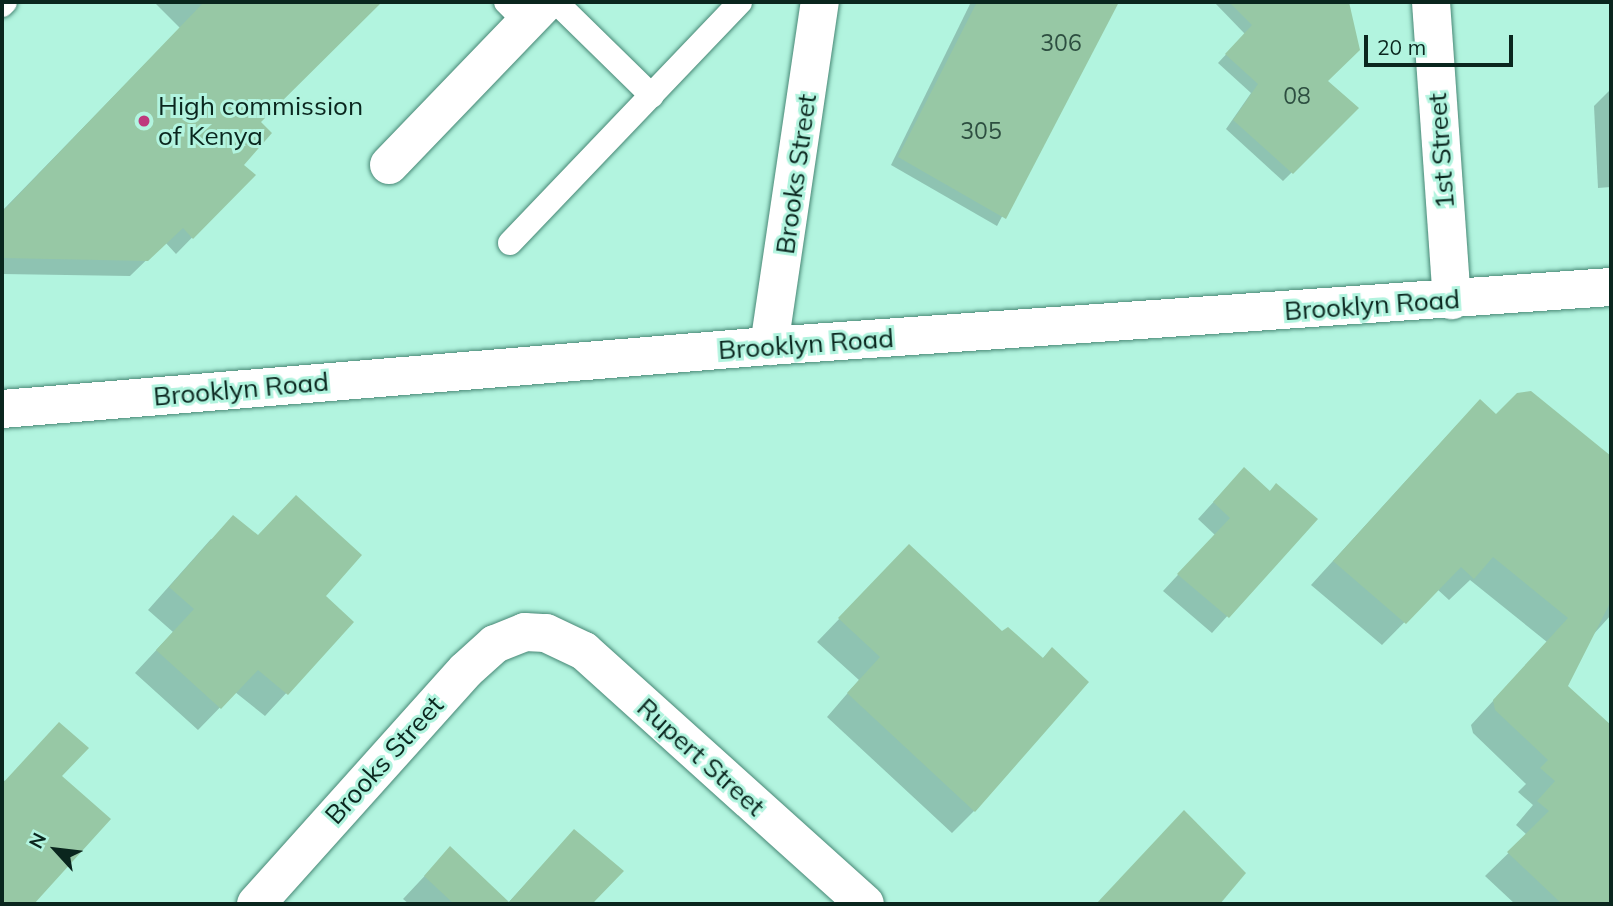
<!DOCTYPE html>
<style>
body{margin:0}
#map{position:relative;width:1613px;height:906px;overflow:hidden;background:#b2f4df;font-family:Mulish,sans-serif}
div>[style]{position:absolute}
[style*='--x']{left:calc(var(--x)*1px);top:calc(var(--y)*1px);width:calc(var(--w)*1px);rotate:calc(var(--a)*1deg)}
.shadow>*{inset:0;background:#0003}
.building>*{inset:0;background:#97c8a5}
.roads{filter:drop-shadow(0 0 2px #478775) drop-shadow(0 0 2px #478775)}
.lane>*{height:24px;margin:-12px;padding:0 12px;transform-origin:12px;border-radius:12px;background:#fff}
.street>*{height:38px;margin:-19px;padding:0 19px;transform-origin:19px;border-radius:19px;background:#fff}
.secondary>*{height:38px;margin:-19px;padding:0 19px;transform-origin:19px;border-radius:19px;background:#fff}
.dots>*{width:19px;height:19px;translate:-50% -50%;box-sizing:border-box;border:4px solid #b2f4df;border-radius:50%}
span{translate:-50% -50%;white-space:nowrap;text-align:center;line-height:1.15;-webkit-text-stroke:6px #b2f4df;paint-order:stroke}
.number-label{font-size:23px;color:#2d4e40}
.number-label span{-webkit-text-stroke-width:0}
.poi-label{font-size:26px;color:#0a261e}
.left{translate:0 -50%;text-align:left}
.street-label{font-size:26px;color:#0a261e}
.frame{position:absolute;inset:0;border:4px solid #0a261e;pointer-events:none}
.north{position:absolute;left:21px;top:815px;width:70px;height:70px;-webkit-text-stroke:5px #b2f4df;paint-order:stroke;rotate:297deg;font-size:19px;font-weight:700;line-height:28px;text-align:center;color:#0a261e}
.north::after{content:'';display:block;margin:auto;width:24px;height:32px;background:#0a261e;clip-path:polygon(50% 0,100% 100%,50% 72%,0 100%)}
.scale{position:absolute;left:1364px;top:35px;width:149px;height:32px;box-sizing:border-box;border:4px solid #0a261e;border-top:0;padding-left:9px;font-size:21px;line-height:24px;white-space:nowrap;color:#0a261e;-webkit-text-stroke:5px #b2f4df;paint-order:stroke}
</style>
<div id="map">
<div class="shadow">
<i style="clip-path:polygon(154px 2px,379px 2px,259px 122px,242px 165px,253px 175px,176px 254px,165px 242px,130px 276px,2px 274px,2px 211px,180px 28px)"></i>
<i style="clip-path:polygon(971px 2px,1116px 2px,997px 226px,891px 165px)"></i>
<i style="clip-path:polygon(1214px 2px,1348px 2px,1358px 49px,1326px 81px,1357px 108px,1283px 181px,1226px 129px,1251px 93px,1218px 63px,1245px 34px)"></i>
<i style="clip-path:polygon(1611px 89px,1611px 187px,1598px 188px,1594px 106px)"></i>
<i style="clip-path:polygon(1531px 393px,1611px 458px,1611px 615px,1591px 637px,1566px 687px,1611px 727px,1611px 904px,1515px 904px,1485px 876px,1527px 835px,1516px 825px,1533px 805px,1518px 792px,1526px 784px,1473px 733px,1471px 725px,1547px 642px,1470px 580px,1449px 600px,1437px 589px,1382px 645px,1311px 585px,1457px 425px,1496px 416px)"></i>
<i style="clip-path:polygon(1276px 485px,1315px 519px,1212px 633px,1163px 591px,1215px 535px,1198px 519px,1228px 486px,1269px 492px)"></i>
<i style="clip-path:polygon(211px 539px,323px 596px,352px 622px,265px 716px,235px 692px,198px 730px,135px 673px,173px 632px,148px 610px)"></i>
<i style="clip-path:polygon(887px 569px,1042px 659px,1052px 649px,974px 811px,952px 833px,827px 717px,859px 680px,817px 642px)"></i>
<i style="clip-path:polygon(59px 776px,108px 819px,31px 904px,2px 904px,2px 781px)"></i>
<i style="clip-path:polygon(574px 831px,595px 904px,409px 904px,403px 899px,450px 849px,508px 903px)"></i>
<i style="clip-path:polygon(1162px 835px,1244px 873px,1214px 904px,1097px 904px)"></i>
</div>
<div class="building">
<i style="clip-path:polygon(204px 2px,382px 2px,261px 122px,272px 133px,244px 165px,256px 175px,193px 239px,183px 228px,148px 261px,2px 258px,2px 212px)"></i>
<i style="clip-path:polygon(977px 2px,1119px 2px,1006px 219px,898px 157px)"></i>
<i style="clip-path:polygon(1229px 2px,1349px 2px,1360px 50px,1328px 81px,1359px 108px,1293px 174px,1233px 120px,1258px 84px,1225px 54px,1252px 25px)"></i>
<i style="clip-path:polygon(1531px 391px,1611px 456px,1611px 601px,1568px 686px,1611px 725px,1611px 904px,1562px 904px,1507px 852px,1549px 811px,1537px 801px,1555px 781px,1540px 768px,1548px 760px,1495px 710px,1493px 700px,1568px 618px,1493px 557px,1474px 579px,1461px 567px,1406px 624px,1333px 561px,1480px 399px,1496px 414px,1517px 393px)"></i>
<i style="clip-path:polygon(1244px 467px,1270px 491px,1276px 483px,1318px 519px,1229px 618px,1177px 574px,1230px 518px,1213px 502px)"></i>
<i style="clip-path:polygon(296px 495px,362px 555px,326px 596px,354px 622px,288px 695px,258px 670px,221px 709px,156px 650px,194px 609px,169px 587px,233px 515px,258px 535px)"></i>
<i style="clip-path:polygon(909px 544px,1002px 631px,1008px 627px,1043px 658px,1052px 647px,1089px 682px,975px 812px,847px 693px,880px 657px,838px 618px)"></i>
<i style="clip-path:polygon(59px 722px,89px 748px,62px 776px,111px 819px,34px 904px,2px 904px,2px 784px)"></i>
<i style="clip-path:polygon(1184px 810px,1246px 873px,1220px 904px,1096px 904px)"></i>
<i style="clip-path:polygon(574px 829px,624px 871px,592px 904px,454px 904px,424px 876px,450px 846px,509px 902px)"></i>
</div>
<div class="roads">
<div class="lane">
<i style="--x:506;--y:2;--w:28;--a:45"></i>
<i style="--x:556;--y:2;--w:134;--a:44.4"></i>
<i style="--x:2;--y:5;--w:4;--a:-45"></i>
<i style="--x:510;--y:243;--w:333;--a:-46.3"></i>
</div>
<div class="street">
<i style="--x:1431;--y:2;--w:299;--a:86"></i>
<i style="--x:389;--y:165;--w:226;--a:-46.1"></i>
<i style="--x:769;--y:346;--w:348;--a:-81.6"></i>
<i style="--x:256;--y:904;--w:314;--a:-48.1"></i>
<i style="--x:466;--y:670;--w:39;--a:-42"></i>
<i style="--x:495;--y:644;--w:32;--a:-22"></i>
<i style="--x:525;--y:632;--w:21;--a:3"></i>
<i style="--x:546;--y:633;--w:42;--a:25.3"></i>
<i style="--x:584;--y:651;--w:378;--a:42"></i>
</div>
<div class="secondary">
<i style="--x:2;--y:409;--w:770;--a:-4.7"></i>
<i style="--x:769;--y:346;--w:844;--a:-4.01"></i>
</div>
</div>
<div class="dots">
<i style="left:144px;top:121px;background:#be397d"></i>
</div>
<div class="number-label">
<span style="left:1061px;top:43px">306</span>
<span style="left:1297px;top:96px">08</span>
<span style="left:981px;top:131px">305</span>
</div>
<div class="poi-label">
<span class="left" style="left:158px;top:121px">High commission<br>of Kenya</span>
</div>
<div class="street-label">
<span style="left:1441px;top:151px;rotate:-94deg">1st Street</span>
<span style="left:796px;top:174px;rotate:-82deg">Brooks Street</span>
<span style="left:1372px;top:305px;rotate:-4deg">Brooklyn Road</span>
<span style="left:806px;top:344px;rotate:-4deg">Brooklyn Road</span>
<span style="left:241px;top:389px;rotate:-5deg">Brooklyn Road</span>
<span style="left:701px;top:757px;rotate:42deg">Rupert Street</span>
<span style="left:384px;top:760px;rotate:-48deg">Brooks Street</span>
</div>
<div class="frame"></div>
<div class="north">N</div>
<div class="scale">20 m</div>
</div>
